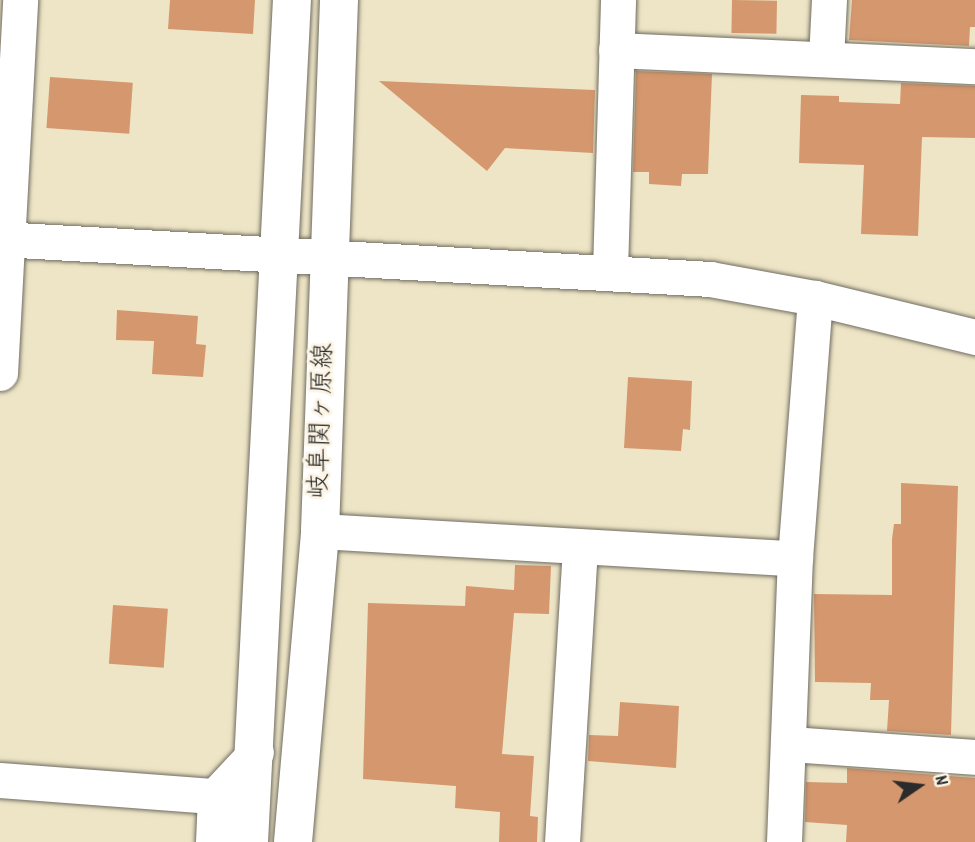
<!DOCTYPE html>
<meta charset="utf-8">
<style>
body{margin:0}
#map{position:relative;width:975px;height:842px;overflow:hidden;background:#eee5c6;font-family:Dekko,"Klee One",sans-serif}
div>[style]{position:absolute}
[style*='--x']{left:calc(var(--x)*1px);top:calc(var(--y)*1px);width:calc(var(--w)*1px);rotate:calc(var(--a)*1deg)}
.building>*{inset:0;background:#d5976d;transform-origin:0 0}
.roads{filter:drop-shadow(0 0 2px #6f6c61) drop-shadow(0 0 2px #6f6c61)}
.minor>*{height:35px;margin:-17.5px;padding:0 17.5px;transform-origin:17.5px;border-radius:17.5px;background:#fff}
.major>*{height:38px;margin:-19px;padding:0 19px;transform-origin:19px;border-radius:19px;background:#fff}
span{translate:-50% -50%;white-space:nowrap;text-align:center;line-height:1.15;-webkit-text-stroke:6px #fcf5e5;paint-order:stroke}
.street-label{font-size:26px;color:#2b2b2b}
.north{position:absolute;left:884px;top:751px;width:70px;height:70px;-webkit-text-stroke:5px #fcf5e5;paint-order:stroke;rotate:76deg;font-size:19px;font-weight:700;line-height:28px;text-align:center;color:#2b2b2b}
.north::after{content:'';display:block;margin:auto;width:24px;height:32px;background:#2b2b2b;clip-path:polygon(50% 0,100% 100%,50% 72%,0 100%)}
</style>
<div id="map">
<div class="building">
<i style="clip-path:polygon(170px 0,255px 0,253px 34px,168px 29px)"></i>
<i style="left:732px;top:0;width:45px;height:33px;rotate:1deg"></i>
<i style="clip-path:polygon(852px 0,975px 0,975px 27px,970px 27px,969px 46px,849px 40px)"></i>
<i style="clip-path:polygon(636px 71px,712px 74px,708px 174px,682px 174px,681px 186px,649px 184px,649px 172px,633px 172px)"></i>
<i style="left:50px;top:77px;width:83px;height:51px;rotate:4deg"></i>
<i style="clip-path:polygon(379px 81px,595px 90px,593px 153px,505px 148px,487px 171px)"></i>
<i style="clip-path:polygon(901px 83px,975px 86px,975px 138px,922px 137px,918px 236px,861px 234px,864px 165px,799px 163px,801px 95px,839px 96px,839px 102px,900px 104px)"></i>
<i style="clip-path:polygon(117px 310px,198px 316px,196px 344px,206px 345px,203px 377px,152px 374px,154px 341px,116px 340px)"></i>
<i style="clip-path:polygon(628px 377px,692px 381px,690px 430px,683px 429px,681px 451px,624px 448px)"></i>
<i style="clip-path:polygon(901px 483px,958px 486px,951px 735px,887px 731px,889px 700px,870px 700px,871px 683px,815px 682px,814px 594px,892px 595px,892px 539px,894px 524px,901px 524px)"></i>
<i style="clip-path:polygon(515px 565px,551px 566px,549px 614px,514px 613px,502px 754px,534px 756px,530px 816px,538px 817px,537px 842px,499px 842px,500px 812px,455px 808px,456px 786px,363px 779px,368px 603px,465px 606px,466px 586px,514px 590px)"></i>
<i style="left:113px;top:605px;width:55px;height:59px;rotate:4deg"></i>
<i style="clip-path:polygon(620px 702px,679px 706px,676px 768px,588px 761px,589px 735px,618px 736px)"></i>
<i style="clip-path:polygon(847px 768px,975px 778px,975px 842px,846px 842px,847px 825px,805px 822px,806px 782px,847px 783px)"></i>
</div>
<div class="roads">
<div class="minor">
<i style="--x:616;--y:50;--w:359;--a:2.6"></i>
<i style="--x:826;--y:59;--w:59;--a:-87.1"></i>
<i style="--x:0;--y:239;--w:711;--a:3.22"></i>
<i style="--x:710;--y:279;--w:107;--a:10.3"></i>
<i style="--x:815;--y:298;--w:165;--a:13.7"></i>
<i style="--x:610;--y:271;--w:271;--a:-88.3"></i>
<i style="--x:0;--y:373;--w:374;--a:-86.9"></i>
<i style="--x:320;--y:531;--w:476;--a:3.3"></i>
<i style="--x:790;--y:744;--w:185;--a:4"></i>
<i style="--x:0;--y:780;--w:216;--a:4.3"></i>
<i style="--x:215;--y:796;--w:60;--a:-47"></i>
<i style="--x:213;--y:842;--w:46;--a:-87.5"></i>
<i style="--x:562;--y:842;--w:296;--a:-86.5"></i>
<i style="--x:784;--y:842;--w:284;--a:-87.8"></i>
<i style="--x:795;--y:558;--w:261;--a:-85.6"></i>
</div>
<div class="major">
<i style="--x:249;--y:842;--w:843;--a:-87.08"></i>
<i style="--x:293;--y:842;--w:312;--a:-85"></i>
<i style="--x:320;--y:531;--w:531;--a:-87.95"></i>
</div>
</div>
<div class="street-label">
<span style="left:323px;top:421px;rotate:-88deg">岐阜関ヶ原線</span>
</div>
<div class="north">N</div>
</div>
